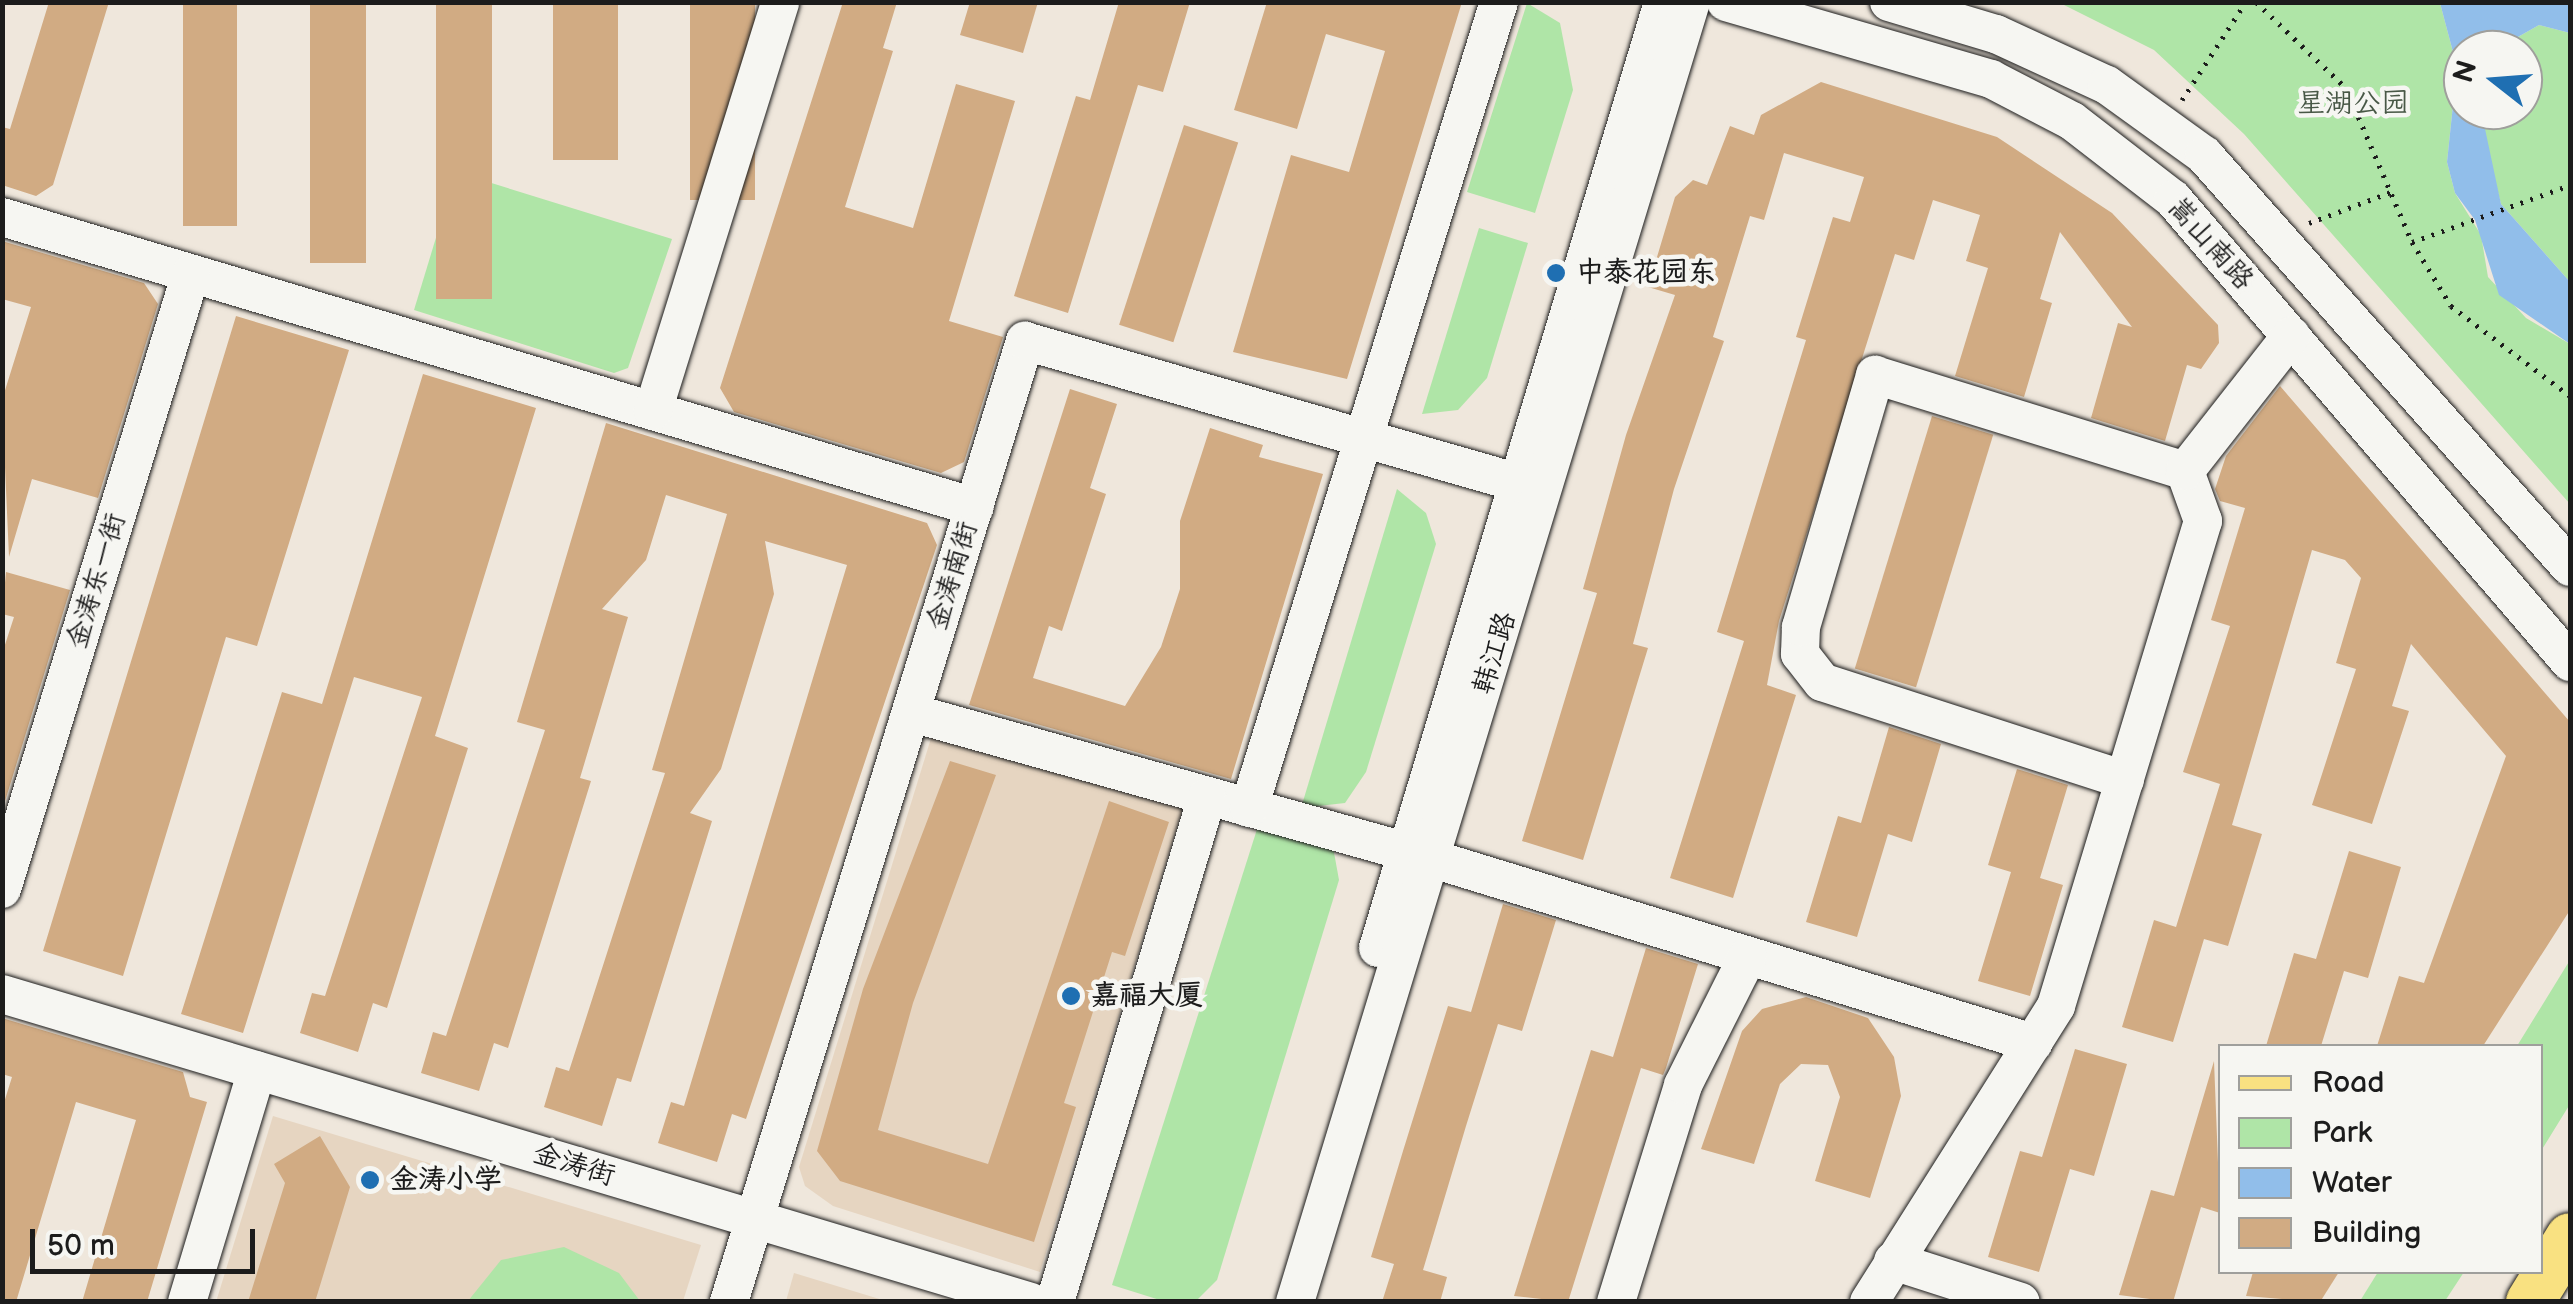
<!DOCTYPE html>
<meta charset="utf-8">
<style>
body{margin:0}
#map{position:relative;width:2573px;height:1304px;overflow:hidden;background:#efe7dc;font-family:"Balsamiq Sans","LXGW WenKai TC",sans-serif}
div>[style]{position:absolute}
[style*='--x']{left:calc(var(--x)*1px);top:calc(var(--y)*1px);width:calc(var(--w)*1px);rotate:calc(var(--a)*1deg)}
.built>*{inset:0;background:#e6d5c1}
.green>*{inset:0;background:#afe5a7}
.water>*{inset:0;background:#91beea}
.building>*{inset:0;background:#d1ab83;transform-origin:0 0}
.path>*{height:5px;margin-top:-2.5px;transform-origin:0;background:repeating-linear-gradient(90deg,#1c1c1c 0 2.5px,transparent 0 10.5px)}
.roads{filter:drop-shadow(0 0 2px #1c1c1c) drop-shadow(0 0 2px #1c1c1c)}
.minor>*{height:38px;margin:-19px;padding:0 19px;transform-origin:19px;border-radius:19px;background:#f6f6f2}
.major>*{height:48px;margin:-24px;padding:0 24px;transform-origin:24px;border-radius:24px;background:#f9e181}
.dots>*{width:28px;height:28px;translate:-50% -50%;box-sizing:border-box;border:5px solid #f6f6f2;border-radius:50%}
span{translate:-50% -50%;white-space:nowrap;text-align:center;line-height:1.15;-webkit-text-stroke:9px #f6f6f2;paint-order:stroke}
.park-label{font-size:28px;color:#485846}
.street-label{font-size:28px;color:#1c1c1c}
.poi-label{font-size:28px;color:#1c1c1c;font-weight:700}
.left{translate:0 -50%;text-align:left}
.frame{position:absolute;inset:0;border:5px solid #1c1c1c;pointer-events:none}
.legend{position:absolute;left:2218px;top:1044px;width:325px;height:230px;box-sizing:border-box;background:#f6f6f2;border:2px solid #9f9f9c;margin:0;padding:12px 18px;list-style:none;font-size:30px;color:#1c1c1c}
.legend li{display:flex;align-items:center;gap:20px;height:50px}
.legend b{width:50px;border:2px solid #9f9f9c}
.north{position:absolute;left:2443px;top:30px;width:100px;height:100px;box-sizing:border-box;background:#f6f6f2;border:2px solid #9f9f9c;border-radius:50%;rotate:287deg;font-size:28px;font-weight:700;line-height:40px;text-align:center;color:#1c1c1c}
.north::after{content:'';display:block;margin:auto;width:35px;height:45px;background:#1f6fb2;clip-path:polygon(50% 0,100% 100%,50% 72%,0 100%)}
.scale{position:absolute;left:30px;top:1229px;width:225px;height:45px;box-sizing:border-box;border:5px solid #1c1c1c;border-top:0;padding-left:12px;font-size:30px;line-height:35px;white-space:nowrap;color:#1c1c1c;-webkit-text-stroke:8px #f6f6f2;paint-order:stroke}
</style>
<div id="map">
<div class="built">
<i style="clip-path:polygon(932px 735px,1183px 808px,1040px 1272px,833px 1206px,805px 1186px,799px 1167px)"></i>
<i style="clip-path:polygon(273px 1116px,701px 1245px,683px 1301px,216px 1302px)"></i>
<i style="clip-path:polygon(794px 1273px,886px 1301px,786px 1301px)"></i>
</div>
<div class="green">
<i style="clip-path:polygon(1527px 3px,1560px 23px,1573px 90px,1535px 213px,1467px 192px)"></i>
<i style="clip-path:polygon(2060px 3px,2440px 3px,2457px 67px,2447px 162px,2455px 193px,2481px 235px,2488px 277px,2526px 318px,2570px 344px,2570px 504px,2244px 134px,2154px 50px)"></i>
<i style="clip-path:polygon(2539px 25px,2570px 33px,2570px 282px,2501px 204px,2482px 131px,2481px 110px,2523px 110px,2523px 50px,2495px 50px)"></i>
<i style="clip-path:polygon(456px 172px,672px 239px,628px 368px,614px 373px,414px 310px)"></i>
<i style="clip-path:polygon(1479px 228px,1528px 243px,1487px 378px,1458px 410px,1422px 414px)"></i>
<i style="clip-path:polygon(1397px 489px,1426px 513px,1436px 544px,1366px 772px,1345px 803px,1301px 808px)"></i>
<i style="clip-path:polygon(1259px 823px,1333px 847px,1339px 880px,1217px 1280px,1196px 1301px,1163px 1301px,1112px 1285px)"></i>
<i style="clip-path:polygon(2570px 960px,2570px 1104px,2541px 1151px,2540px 1046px,2517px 1046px)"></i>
<i style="clip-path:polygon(564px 1247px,619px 1273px,640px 1301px,468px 1301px,501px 1260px)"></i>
<i style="clip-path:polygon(2378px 1272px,2464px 1272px,2445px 1301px,2360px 1301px)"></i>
</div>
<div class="water">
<i style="clip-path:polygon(2440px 3px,2570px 3px,2570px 33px,2539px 25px,2495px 50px,2463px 50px,2463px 110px,2481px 110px,2501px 204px,2570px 282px,2570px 344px,2499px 295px,2475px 220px,2455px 193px,2447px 162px,2457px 67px)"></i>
</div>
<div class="building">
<i style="clip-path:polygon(49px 2px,109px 2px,53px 185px,36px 196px,2px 185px,2px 127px,10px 129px)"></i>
<i style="left:183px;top:2px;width:54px;height:224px"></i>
<i style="left:310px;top:2px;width:56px;height:261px"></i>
<i style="left:436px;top:2px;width:56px;height:297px"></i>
<i style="left:553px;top:2px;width:65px;height:158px"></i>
<i style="left:690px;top:2px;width:65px;height:198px"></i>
<i style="clip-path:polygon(843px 2px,897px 2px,883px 48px,893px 51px,845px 207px,913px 228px,956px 84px,1015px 101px,949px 321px,1003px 337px,964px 462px,941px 473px,734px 412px,720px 388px)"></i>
<i style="clip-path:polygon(970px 2px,1038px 2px,1023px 53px,960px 35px)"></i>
<i style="clip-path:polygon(1119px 2px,1190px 2px,1163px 92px,1138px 85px,1068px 313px,1014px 296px,1076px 96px,1090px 100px)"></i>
<i style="clip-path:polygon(1267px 2px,1462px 2px,1347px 379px,1233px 352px,1291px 155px,1349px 172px,1385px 51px,1326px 34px,1297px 129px,1234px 110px)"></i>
<i style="clip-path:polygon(1821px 82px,1997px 137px,2112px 213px,2218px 325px,2219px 343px,2201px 369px,2187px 365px,2165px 441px,2091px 418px,2118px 323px,2132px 327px,2060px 232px,2040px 299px,2052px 303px,2024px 397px,1955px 376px,1988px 268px,1966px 261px,1980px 215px,1933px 200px,1914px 260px,1895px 254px,1779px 621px,1767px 685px,1796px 695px,1733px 898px,1670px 878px,1744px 641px,1717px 632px,1806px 340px,1796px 337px,1833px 217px,1850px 222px,1864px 177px,1784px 153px,1764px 220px,1750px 216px,1713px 337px,1724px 341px,1674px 489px,1633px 644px,1648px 648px,1583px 860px,1522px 841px,1597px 593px,1583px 589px,1626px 435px,1675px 295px,1648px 287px,1675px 197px,1693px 180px,1707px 185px,1730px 126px,1754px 135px,1761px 115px)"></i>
<i style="left:1184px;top:125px;width:57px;height:210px;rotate:18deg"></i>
<i style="clip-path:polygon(2px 241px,144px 283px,158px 304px,98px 498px,32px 479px,9px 557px,2px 400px,31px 307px,2px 299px)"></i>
<i style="clip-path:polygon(236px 316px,349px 350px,257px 646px,226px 637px,123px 976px,43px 951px)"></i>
<i style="clip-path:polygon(423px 374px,536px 408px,435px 736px,468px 748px,387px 1008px,373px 1003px,358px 1052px,300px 1033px,312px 993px,325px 996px,422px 697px,354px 677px,243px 1033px,181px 1014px,282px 692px,322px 704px)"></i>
<i style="clip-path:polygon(2280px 386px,2570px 722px,2570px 910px,2483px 1046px,2377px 1046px,2399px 976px,2424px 983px,2506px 756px,2411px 644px,2392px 706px,2409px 711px,2372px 824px,2312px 805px,2356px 669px,2336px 663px,2361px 578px,2345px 560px,2312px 550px,2232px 825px,2262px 834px,2228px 946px,2204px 939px,2173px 1042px,2122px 1027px,2154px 920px,2176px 927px,2220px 784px,2183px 772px,2230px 626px,2211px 620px,2245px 508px,2220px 501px,2215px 489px,2226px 456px)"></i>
<i style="clip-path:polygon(1070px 389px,1117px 404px,1090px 488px,1106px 494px,1062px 631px,1049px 626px,1033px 678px,1125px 706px,1161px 647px,1180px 589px,1180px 521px,1210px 428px,1263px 445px,1259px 457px,1323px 474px,1231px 779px,969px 705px)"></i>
<i style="left:1932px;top:416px;width:64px;height:264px;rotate:17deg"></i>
<i style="clip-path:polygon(606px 423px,927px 523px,937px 545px,746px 1119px,732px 1114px,717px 1162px,658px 1143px,671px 1102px,684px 1106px,847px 565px,765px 541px,774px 594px,721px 769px,690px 813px,712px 821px,631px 1082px,617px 1078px,602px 1126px,544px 1107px,556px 1067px,569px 1071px,665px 773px,652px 770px,727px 514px,666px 495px,646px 560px,602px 609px,628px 617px,580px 778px,591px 781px,508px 1048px,494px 1043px,479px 1091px,421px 1073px,433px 1032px,446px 1036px,545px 730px,517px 722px)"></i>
<i style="clip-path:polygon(6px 572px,70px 590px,2px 811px,2px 654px,14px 617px,2px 614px)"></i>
<i style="clip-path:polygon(1889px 727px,1941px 744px,1912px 842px,1888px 834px,1857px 937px,1806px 922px,1838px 816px,1861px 823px)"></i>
<i style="clip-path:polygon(950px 761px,996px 775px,913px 1003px,878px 1130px,988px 1164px,1109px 801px,1169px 822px,1125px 956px,1112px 952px,1064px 1103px,1076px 1107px,1034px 1242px,840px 1181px,817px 1151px,863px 989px)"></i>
<i style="clip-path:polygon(2017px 769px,2068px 785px,2040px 878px,2063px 885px,2030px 996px,1978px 981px,2011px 872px,1988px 865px)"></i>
<i style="clip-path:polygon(2349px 851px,2401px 867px,2368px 978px,2344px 971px,2321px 1046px,2266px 1046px,2294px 953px,2316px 959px)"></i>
<i style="clip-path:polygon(1503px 904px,1556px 920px,1522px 1031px,1498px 1024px,1466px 1126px,1423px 1270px,1447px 1277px,1440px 1302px,1382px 1302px,1394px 1264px,1371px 1257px,1403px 1151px,1448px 1006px,1471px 1012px)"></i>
<i style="clip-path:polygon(1646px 948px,1698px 964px,1666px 1068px,1663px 1075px,1641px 1068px,1568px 1302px,1514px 1296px,1591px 1050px,1613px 1057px)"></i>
<i style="clip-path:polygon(1806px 997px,1868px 1018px,1894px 1057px,1901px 1096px,1870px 1198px,1815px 1181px,1840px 1097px,1828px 1065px,1801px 1064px,1780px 1084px,1754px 1164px,1701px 1149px,1742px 1031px,1762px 1009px)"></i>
<i style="clip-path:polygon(2px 1018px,183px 1072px,190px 1097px,207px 1102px,147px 1302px,82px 1302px,136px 1120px,76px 1102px,16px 1302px,2px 1302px,2px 1109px,12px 1077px,2px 1074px)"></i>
<i style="clip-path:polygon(2075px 1049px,2127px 1064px,2094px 1176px,2070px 1169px,2039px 1272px,1988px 1257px,2020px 1151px,2042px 1157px)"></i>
<i style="clip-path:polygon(2214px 1061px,2220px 1213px,2201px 1207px,2173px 1302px,2119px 1295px,2151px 1190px,2174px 1196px)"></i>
<i style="clip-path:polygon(320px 1136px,350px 1187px,315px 1302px,248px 1302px,285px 1183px,274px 1164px)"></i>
<i style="clip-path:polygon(2253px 1272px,2339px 1272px,2320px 1302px,2246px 1296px)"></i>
</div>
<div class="path">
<i style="--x:2256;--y:2;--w:124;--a:43.7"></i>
<i style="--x:2346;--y:88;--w:168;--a:66.8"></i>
<i style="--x:2412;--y:242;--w:75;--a:58.6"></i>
<i style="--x:2451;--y:306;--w:149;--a:37.1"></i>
<i style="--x:2182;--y:100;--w:117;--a:-56.9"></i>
<i style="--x:2309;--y:223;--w:88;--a:-20.7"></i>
<i style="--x:2412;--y:242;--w:168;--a:-19.8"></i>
</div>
<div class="roads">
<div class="minor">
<i style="--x:1726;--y:2;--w:276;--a:16.2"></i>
<i style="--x:1991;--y:79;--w:91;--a:27.4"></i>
<i style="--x:2072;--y:121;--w:128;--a:37.7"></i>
<i style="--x:2173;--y:199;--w:610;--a:49.39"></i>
<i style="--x:1889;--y:2;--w:112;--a:16.7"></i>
<i style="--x:1996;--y:34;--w:122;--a:24.7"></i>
<i style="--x:2107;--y:85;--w:120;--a:35.8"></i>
<i style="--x:2204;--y:155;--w:551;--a:48.38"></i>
<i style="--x:2;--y:217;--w:1015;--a:16.6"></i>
<i style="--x:653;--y:411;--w:428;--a:-72.7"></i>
<i style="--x:912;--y:713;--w:515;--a:15.66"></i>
<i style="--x:2125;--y:780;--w:318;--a:-162.1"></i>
<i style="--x:1822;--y:682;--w:36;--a:-128"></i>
<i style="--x:1800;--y:654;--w:27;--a:-88"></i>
<i style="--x:1801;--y:627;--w:263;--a:-73.6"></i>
<i style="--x:1875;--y:375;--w:325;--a:17.2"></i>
<i style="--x:1249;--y:808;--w:844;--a:-72.77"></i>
<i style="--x:1433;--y:859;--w:628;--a:17.05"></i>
<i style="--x:2;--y:889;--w:644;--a:-72.94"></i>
<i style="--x:1378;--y:948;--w:988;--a:-73.23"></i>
<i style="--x:2;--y:994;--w:1074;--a:16.66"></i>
<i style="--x:1893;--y:1261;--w:134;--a:17.8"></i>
<i style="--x:187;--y:1302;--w:242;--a:-73.2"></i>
<i style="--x:729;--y:1302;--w:1006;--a:-72.88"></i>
<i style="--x:1025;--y:341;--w:514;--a:16.04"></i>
<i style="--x:1055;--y:1302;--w:527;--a:-73.25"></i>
<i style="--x:1295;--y:1302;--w:1359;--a:-73.06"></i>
<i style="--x:1616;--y:1302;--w:227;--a:-72.8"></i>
<i style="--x:1683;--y:1085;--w:144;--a:-63.3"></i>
<i style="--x:1869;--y:1302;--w:350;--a:-57.7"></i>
<i style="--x:2056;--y:1006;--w:507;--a:-73.14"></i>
<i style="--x:2203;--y:521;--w:53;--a:-109.8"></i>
<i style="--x:2185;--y:471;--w:172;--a:-51.9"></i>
</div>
<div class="major">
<i style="--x:2530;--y:1302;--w:76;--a:-58.4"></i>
</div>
</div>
<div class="dots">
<i style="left:1556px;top:273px;background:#1f6fb2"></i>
<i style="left:1071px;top:996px;background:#1f6fb2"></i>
<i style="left:370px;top:1180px;background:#1f6fb2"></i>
</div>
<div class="park-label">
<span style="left:2353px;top:104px">星湖公园</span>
</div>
<div class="street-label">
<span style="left:2210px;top:244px;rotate:48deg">嵩山南路</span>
<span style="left:953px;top:576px;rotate:-73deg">金涛南街</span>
<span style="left:97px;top:581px;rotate:-73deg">金涛东一街</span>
<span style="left:1495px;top:653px;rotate:-73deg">韩江路</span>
<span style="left:574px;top:1165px;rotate:17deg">金涛街</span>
</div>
<div class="poi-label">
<span class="left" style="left:1576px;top:273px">中泰花园东</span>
<span class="left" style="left:1091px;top:996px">嘉福大厦</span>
<span class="left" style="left:390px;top:1180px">金涛小学</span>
</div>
<div class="frame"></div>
<ul class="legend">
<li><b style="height:12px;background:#f9e181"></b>Road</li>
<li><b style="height:28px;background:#afe5a7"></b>Park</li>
<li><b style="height:28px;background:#91beea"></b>Water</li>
<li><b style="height:28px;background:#d1ab83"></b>Building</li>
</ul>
<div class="north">N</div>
<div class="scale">50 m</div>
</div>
